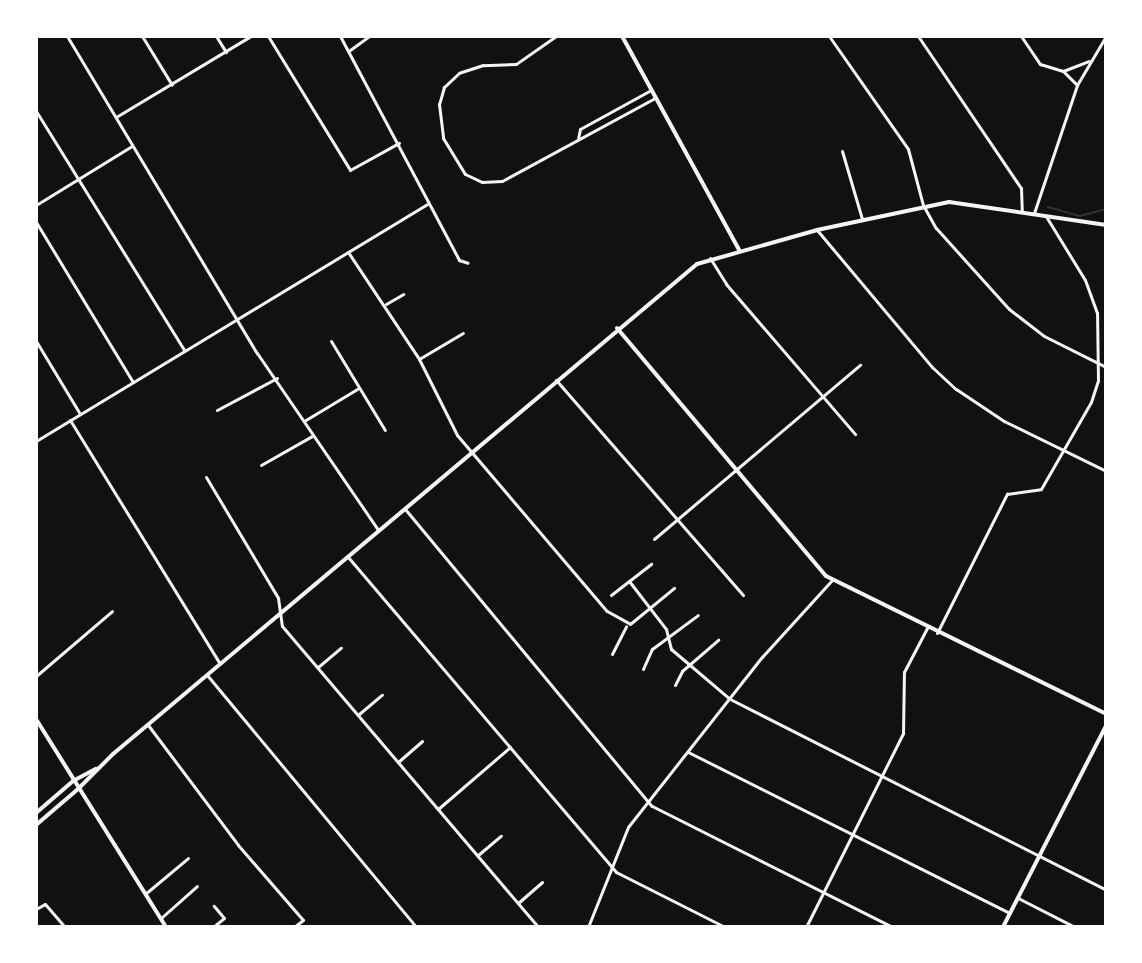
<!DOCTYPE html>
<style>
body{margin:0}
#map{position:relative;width:1142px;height:963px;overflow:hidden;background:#111;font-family:"Exo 2",sans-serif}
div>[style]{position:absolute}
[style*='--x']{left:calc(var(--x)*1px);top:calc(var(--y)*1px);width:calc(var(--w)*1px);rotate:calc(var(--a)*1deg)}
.stream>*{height:2px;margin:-1px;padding:0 1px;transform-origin:1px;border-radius:1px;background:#333}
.minor>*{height:3px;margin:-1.5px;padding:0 1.5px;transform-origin:1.5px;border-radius:1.5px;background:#f5f5f5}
.tertiary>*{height:4px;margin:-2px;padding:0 2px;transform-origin:2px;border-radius:2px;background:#f5f5f5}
.secondary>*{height:4px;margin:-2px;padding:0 2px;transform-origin:2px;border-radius:2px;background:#f5f5f5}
span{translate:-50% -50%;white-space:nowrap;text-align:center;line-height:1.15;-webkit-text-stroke:8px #fff;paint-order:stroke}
.frame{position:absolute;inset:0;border:38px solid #fff;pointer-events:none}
</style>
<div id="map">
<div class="stream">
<i style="--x:1048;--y:207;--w:33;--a:16"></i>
<i style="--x:1080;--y:216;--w:27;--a:-15"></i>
</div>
<div class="minor">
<i style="--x:67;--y:36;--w:370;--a:59.1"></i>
<i style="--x:257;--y:353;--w:214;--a:55.6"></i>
<i style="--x:142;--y:36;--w:57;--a:58.5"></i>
<i style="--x:216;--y:36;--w:19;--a:58"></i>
<i style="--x:268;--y:36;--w:157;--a:58.5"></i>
<i style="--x:350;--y:170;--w:56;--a:-28.9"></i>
<i style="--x:340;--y:36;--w:254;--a:62"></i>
<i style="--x:459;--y:260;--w:9;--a:18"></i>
<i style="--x:556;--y:36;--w:49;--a:145"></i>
<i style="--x:516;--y:64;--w:33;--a:178"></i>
<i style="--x:483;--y:65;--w:25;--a:162"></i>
<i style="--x:459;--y:73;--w:21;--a:137"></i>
<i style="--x:444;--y:87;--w:18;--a:106"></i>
<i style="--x:439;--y:104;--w:34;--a:83"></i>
<i style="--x:443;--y:138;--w:42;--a:58.6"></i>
<i style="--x:465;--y:174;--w:19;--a:25"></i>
<i style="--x:482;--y:182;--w:20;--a:-3"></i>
<i style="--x:502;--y:181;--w:174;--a:-28.5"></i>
<i style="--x:829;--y:36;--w:138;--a:55"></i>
<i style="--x:908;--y:149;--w:58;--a:75"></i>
<i style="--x:923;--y:205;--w:26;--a:61"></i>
<i style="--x:936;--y:228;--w:109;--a:48"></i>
<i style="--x:1009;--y:309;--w:44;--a:37.6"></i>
<i style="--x:1044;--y:336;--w:69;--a:26.6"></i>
<i style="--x:918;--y:36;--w:184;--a:55.9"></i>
<i style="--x:1021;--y:188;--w:23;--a:88"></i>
<i style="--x:1021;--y:36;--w:34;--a:56"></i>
<i style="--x:1040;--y:64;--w:24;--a:17"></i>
<i style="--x:1063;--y:71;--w:20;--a:45"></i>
<i style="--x:350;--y:50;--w:24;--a:-36"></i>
<i style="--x:1063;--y:71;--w:28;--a:-21"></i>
<i style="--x:36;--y:111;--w:282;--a:58.2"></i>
<i style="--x:116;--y:117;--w:157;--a:-31"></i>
<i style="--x:578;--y:139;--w:10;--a:-79"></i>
<i style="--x:580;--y:129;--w:81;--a:-28.8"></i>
<i style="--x:842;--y:151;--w:71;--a:73.6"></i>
<i style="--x:36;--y:205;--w:113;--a:-31.6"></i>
<i style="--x:1034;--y:213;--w:135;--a:-71.4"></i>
<i style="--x:1077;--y:85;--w:57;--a:-59.4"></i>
<i style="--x:36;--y:222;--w:187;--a:58.8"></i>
<i style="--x:817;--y:230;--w:179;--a:50"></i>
<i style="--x:932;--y:367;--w:33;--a:43"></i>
<i style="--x:956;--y:389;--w:58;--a:33.7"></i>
<i style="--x:1004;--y:421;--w:114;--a:26.1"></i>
<i style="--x:348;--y:252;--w:128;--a:56.4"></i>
<i style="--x:419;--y:359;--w:85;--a:63.4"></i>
<i style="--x:457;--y:435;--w:231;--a:49.6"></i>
<i style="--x:607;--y:611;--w:26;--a:29"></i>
<i style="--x:630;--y:624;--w:57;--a:-39.3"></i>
<i style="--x:710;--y:258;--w:31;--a:58"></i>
<i style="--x:726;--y:284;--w:198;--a:49.3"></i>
<i style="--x:386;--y:304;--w:20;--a:-30"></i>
<i style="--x:36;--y:341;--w:85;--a:58.9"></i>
<i style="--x:331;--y:341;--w:104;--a:58.8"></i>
<i style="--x:419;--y:359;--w:51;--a:-30.6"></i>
<i style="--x:556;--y:380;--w:285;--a:49"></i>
<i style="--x:217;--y:410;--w:68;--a:-28.1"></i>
<i style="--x:70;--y:420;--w:286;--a:58.4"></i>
<i style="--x:304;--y:421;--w:64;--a:-31"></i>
<i style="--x:36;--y:441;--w:457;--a:-31.2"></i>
<i style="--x:261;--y:465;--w:59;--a:-29.6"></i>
<i style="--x:206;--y:477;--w:141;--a:59.2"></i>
<i style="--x:278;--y:598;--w:28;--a:82"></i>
<i style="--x:282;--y:626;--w:395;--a:49.6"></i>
<i style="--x:405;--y:509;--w:386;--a:50.3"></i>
<i style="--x:652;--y:806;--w:270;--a:26.7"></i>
<i style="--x:654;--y:539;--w:270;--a:-40.2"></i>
<i style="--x:348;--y:557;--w:414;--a:49.6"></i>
<i style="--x:616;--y:872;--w:122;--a:26.8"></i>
<i style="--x:629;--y:581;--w:61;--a:52.4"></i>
<i style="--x:666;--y:629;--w:21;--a:76"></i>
<i style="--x:671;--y:649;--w:77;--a:40.3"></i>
<i style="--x:730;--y:699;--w:422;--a:26.9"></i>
<i style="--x:611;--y:595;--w:51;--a:-37.8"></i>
<i style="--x:937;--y:633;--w:156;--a:-63.3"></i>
<i style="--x:1007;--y:494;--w:34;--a:-8"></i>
<i style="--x:1041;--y:489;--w:100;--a:-60.1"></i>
<i style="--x:1091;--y:402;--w:22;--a:-72"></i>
<i style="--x:1098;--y:381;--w:68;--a:-90.8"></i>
<i style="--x:1097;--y:313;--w:35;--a:-110"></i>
<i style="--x:1085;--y:280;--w:73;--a:-121.5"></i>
<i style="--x:612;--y:654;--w:31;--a:-63"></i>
<i style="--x:318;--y:667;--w:30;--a:-40"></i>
<i style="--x:643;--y:669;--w:22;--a:-66"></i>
<i style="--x:652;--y:649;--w:57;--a:-36.5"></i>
<i style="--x:207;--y:675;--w:327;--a:50.3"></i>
<i style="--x:36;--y:676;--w:100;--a:-40.5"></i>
<i style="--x:675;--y:685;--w:16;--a:-63"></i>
<i style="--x:682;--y:671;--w:48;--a:-40.7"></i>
<i style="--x:359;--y:714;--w:30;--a:-40"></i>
<i style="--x:148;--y:725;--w:150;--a:53.1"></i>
<i style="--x:238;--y:845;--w:99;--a:49.1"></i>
<i style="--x:303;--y:920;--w:11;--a:142"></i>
<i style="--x:688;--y:752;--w:360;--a:26.6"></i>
<i style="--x:398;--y:762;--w:32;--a:-41"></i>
<i style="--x:438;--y:809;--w:95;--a:-40.7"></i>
<i style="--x:478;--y:855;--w:30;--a:-40"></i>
<i style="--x:145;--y:894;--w:56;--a:-39.9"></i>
<i style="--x:1018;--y:898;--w:64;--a:27"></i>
<i style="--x:518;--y:903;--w:32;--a:-41"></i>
<i style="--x:36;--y:909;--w:10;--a:-29"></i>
<i style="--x:45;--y:904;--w:30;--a:49"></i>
<i style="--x:161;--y:918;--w:48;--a:-41.6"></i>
<i style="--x:213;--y:927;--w:14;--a:-39"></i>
<i style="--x:224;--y:918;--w:16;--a:-130"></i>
<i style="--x:588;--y:927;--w:108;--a:-68.2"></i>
<i style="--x:628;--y:827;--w:216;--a:-51.8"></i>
<i style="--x:762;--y:657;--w:104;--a:-47.7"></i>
<i style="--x:806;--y:927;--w:217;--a:-63.4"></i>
<i style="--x:903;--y:733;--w:61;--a:-89.1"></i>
<i style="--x:904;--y:672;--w:50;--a:-62.4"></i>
</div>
<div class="tertiary">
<i style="--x:622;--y:36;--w:244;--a:61.3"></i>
<i style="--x:617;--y:328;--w:324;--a:49.9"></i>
<i style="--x:826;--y:576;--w:312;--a:26.2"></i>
<i style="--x:73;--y:781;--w:26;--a:-28"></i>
<i style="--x:78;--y:789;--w:49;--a:-45"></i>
<i style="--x:113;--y:754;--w:762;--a:-40"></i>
<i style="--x:697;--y:264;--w:125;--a:-15.8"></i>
<i style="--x:817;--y:230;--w:135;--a:-12"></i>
<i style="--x:949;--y:202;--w:159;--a:8.3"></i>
</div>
<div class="secondary">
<i style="--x:36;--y:719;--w:245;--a:58"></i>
<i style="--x:36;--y:813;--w:49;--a:-40.9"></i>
<i style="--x:36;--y:825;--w:55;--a:-40.6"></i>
<i style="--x:1003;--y:927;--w:226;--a:-62.9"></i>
</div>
<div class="frame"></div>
</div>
